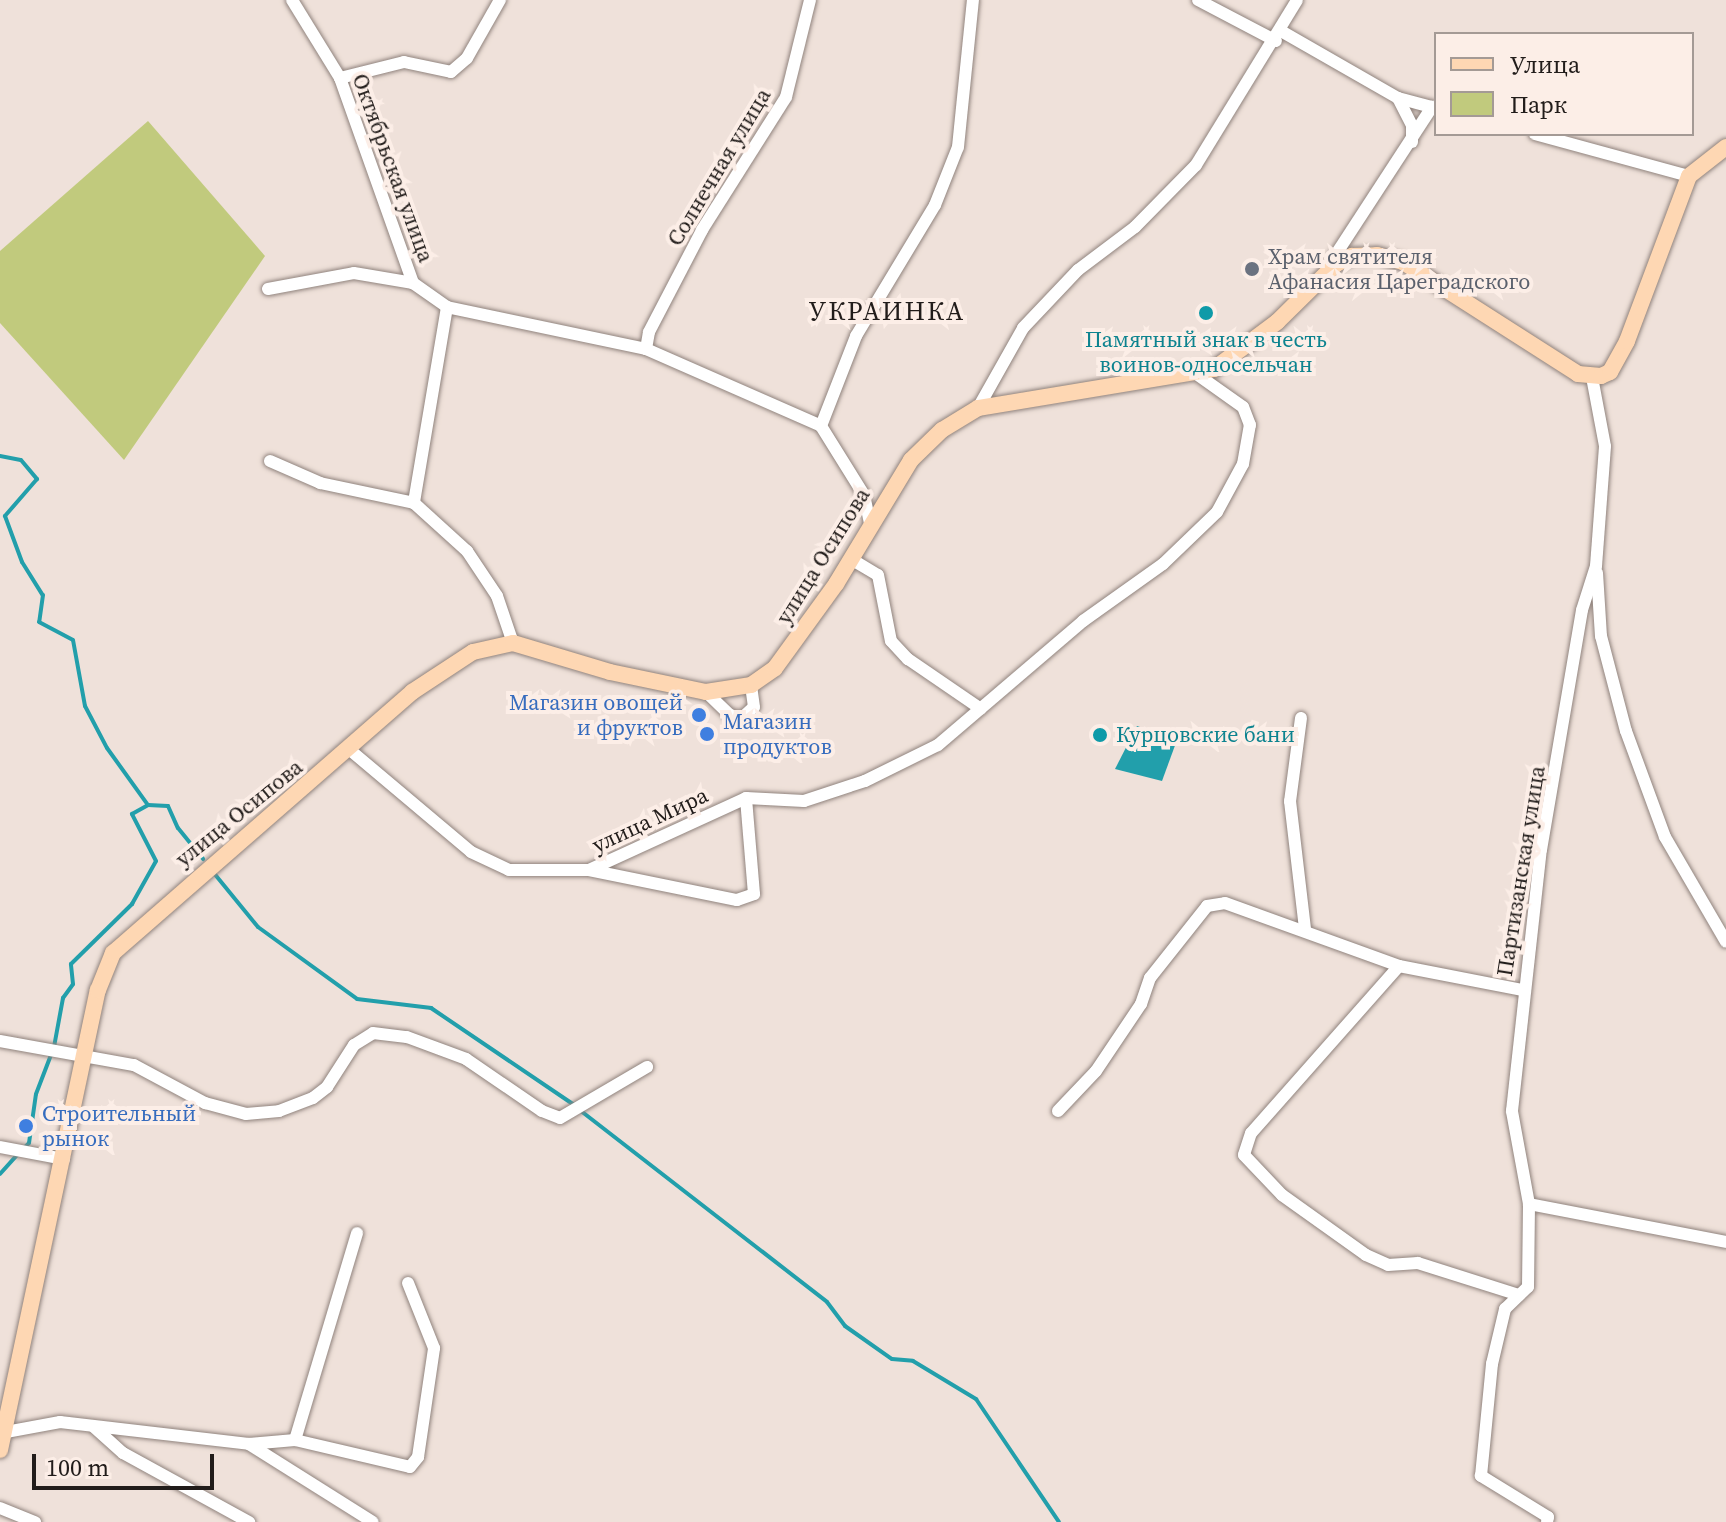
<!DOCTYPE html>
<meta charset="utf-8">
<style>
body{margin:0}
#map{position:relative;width:1726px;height:1522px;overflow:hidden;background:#efe1da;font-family:"Source Serif 4",serif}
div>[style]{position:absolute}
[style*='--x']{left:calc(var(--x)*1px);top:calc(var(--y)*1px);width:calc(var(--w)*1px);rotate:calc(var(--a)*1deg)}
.green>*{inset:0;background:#c1ca7d}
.water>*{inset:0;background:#229fab}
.stream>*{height:4px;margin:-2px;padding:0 2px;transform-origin:2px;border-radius:2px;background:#229fab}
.roads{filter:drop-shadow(0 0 2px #90837d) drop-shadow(0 0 2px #90837d)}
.minor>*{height:12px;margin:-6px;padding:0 6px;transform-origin:6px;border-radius:6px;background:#fff}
.major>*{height:16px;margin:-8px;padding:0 8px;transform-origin:8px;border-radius:8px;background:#fed7b3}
.dots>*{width:22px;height:22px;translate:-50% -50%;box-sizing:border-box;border:4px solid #fceee7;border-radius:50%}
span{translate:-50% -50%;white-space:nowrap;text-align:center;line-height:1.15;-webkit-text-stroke:8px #fceee7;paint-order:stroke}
.street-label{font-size:22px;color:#211c1a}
.worship-label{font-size:22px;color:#5b616d}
.left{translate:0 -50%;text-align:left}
.culture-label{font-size:22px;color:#0d838f}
.shop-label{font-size:22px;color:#366cbe}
.right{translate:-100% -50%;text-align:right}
.quarter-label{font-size:26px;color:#211c1a;letter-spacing:2px}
.legend{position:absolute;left:1434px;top:32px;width:260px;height:104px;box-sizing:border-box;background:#fceee7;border:2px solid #a49a95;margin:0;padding:10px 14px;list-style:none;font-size:24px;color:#211c1a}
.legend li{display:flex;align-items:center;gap:16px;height:40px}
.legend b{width:40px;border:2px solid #a49a95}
.scale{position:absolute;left:32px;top:1454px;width:182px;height:36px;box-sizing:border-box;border:4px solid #211c1a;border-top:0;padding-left:10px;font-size:24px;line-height:28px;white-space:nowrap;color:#211c1a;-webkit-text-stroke:6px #fceee7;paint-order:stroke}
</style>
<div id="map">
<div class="green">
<i style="clip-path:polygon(148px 121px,265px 256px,124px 460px,0 323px,0 251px)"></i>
</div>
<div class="water">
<i style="clip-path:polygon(1137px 726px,1177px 740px,1162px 781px,1115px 769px)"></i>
</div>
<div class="stream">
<i style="--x:0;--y:456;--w:21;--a:11"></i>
<i style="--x:21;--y:460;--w:25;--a:50"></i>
<i style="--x:37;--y:479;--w:49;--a:130.9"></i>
<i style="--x:5;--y:516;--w:49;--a:69.7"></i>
<i style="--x:22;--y:562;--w:39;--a:58"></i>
<i style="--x:43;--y:595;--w:27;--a:98"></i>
<i style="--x:39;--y:622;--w:38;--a:28"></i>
<i style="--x:73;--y:640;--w:67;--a:79.7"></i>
<i style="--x:85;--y:706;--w:47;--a:62.4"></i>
<i style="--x:107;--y:748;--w:70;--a:54.3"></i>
<i style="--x:148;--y:805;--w:20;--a:3"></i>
<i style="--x:168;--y:806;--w:24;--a:66"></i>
<i style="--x:178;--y:828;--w:40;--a:51"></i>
<i style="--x:213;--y:872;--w:71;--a:50.7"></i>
<i style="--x:258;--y:927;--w:122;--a:36"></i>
<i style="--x:357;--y:999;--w:75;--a:6.9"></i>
<i style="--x:431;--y:1008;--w:173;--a:34.1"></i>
<i style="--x:581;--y:1111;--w:311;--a:37.8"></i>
<i style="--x:827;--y:1302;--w:30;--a:53"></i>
<i style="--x:845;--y:1326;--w:57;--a:35.1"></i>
<i style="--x:892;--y:1359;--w:21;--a:5"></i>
<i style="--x:913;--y:1361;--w:74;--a:31.1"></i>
<i style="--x:976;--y:1399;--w:148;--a:56"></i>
<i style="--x:23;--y:1149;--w:8;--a:-45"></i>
<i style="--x:29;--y:1143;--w:49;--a:-81.9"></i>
<i style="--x:36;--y:1094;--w:50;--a:-69"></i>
<i style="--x:54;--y:1047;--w:50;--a:-79.6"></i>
<i style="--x:63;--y:998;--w:17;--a:-54"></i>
<i style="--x:73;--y:984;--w:20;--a:-96"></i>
<i style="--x:71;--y:964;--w:86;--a:-44.5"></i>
<i style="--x:132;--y:904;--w:49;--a:-60.8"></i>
<i style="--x:156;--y:861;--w:53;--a:-117.1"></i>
<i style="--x:132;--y:814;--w:18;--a:-29"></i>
<i style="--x:0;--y:1174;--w:25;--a:-48"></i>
</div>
<div class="roads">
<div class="minor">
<i style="--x:292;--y:0;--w:92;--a:58.4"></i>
<i style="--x:340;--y:78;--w:218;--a:70.4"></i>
<i style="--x:413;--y:283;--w:42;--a:35.2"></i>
<i style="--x:447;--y:307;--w:199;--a:99.6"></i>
<i style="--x:414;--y:503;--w:72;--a:42.2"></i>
<i style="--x:467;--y:551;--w:54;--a:56.3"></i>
<i style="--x:497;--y:596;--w:50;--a:71.2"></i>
<i style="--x:1198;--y:0;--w:88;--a:27.7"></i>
<i style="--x:1281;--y:31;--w:135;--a:29.8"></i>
<i style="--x:1398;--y:98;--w:39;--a:15"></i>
<i style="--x:340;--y:78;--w:66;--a:-14"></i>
<i style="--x:404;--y:62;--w:48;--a:12"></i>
<i style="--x:451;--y:72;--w:21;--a:-41"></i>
<i style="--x:467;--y:58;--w:67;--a:-60.4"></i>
<i style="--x:1398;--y:98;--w:31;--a:63"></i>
<i style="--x:1412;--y:126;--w:16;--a:90"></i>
<i style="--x:1535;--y:134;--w:160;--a:15.3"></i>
<i style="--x:1329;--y:265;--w:189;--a:-56.9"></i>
<i style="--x:268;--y:289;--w:87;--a:-10.5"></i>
<i style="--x:354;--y:273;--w:60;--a:9.6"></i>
<i style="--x:447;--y:307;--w:203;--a:11.9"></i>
<i style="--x:646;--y:349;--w:191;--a:23.7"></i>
<i style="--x:821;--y:426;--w:81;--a:58.1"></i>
<i style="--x:864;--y:495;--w:30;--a:78"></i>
<i style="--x:646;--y:349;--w:17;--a:-80"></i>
<i style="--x:649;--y:332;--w:115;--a:-62.5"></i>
<i style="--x:702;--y:230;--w:157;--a:-57.7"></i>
<i style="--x:786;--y:97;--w:100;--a:-76.1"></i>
<i style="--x:978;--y:408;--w:92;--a:-60.6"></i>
<i style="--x:1023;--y:328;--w:80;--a:-46.5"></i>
<i style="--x:1078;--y:270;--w:71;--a:-37"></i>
<i style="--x:1135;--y:227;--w:87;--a:-45.5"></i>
<i style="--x:1196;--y:165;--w:193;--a:-58.5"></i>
<i style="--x:821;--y:426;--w:97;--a:-68.7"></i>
<i style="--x:856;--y:336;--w:153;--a:-58.9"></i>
<i style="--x:935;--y:205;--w:62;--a:-68.4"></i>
<i style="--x:958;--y:147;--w:148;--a:-84.2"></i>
<i style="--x:270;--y:461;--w:55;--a:23.7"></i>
<i style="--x:320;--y:483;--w:96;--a:12"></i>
<i style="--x:851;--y:559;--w:31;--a:31"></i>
<i style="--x:878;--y:575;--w:67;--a:78.9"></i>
<i style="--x:891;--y:641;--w:25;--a:47"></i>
<i style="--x:908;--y:659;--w:88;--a:34.4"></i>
<i style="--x:1597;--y:573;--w:63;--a:86.4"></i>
<i style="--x:1601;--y:636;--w:98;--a:75.3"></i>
<i style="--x:1626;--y:731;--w:113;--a:69.8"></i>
<i style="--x:1665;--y:837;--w:121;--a:59.8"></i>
<i style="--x:706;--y:692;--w:33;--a:44"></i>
<i style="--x:730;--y:715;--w:12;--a:14"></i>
<i style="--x:742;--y:718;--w:16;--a:-43"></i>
<i style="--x:754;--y:707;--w:22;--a:-98"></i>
<i style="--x:1301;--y:718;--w:84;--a:97.5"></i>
<i style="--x:1290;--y:801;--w:128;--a:83.3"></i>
<i style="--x:350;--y:750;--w:158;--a:40.1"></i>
<i style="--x:471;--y:852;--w:42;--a:25.3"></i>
<i style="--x:509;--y:870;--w:80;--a:0"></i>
<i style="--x:589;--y:870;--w:173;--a:-24.6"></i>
<i style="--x:746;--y:798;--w:58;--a:3"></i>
<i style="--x:804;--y:801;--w:64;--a:-18.2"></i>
<i style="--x:865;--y:781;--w:81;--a:-26.3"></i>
<i style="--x:938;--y:745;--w:191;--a:-40.5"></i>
<i style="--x:1083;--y:621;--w:98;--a:-35.5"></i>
<i style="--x:1163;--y:564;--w:75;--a:-43.9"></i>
<i style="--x:1217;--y:512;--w:55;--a:-61.6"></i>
<i style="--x:1243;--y:464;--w:40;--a:-80"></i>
<i style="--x:1250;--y:425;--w:19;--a:-111"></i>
<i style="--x:1243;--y:407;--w:59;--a:-144.7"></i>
<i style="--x:589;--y:870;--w:151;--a:11.5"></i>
<i style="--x:737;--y:900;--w:18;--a:-19"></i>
<i style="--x:754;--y:894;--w:96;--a:-94.8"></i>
<i style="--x:1399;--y:966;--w:223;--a:131.5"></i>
<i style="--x:1251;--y:1133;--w:23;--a:108"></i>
<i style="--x:1244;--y:1155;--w:55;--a:46.5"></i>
<i style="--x:1282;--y:1195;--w:103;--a:35.5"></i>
<i style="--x:1366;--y:1255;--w:24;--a:24"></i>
<i style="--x:1388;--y:1265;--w:30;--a:-4"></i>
<i style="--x:1418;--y:1263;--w:106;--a:17.6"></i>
<i style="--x:0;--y:1041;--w:136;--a:10.2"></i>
<i style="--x:134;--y:1065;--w:81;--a:28.2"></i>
<i style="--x:205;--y:1103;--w:42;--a:15"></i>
<i style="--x:246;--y:1114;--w:33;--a:-5"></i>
<i style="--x:279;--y:1111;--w:36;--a:-21"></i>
<i style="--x:313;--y:1098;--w:18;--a:-38"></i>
<i style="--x:327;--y:1087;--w:50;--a:-57.3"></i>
<i style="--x:354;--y:1045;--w:22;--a:-32"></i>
<i style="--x:373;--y:1033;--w:34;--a:7"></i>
<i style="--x:407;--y:1037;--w:63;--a:20.4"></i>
<i style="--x:466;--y:1059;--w:92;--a:34.4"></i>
<i style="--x:542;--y:1111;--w:19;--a:21"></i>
<i style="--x:560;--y:1118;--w:101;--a:-30.4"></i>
<i style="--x:1058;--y:1111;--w:55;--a:-46.5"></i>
<i style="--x:1096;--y:1071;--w:81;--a:-56.1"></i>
<i style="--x:1141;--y:1004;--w:28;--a:-71"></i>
<i style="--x:1150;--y:978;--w:92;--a:-51.6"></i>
<i style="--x:1207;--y:906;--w:18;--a:-9"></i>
<i style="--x:1225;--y:903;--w:185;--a:19.9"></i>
<i style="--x:1399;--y:966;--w:125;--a:11"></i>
<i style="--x:0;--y:1147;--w:65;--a:10.6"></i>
<i style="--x:1529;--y:1204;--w:201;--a:10.9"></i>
<i style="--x:94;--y:1427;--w:39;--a:42"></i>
<i style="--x:123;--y:1453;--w:144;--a:28.7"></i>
<i style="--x:6;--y:1432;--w:55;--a:-10.5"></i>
<i style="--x:60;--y:1422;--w:190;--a:6.6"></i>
<i style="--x:249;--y:1444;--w:46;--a:-5"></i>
<i style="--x:295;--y:1440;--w:118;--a:13.2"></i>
<i style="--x:410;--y:1467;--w:13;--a:-51"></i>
<i style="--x:418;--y:1457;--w:110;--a:-81.6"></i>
<i style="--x:434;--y:1348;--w:70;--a:-111.8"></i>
<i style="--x:295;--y:1440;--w:216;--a:-73.3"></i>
<i style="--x:249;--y:1444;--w:146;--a:32.2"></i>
<i style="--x:0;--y:1508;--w:38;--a:22"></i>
<i style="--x:1547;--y:1522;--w:5;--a:-79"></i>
<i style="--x:1548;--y:1517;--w:79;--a:-148.5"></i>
<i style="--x:1481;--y:1476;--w:113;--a:-84.4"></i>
<i style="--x:1492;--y:1364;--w:57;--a:-76.7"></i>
<i style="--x:1505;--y:1309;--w:32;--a:-44"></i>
<i style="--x:1528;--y:1287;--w:83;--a:-89.3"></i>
<i style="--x:1529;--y:1204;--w:95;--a:-100.4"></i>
<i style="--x:1512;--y:1111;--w:263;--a:-83.7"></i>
<i style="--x:1541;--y:850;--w:243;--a:-80.3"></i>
<i style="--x:1582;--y:610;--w:46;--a:-72.3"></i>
<i style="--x:1596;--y:566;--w:120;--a:-85.7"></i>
<i style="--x:1605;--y:446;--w:70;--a:-100.7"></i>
</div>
<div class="major">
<i style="--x:0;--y:1450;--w:470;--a:-78"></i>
<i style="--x:98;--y:990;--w:40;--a:-68"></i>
<i style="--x:113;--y:953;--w:397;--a:-41.1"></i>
<i style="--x:412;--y:692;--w:73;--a:-33.3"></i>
<i style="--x:473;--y:652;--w:41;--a:-12.7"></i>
<i style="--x:513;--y:643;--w:101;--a:16.6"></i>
<i style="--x:610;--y:672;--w:98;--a:11.8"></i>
<i style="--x:706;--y:692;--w:46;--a:-8.8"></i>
<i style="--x:751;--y:685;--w:29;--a:-35"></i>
<i style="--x:775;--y:668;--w:104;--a:-54"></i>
<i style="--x:836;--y:584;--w:145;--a:-58.8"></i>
<i style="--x:911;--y:460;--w:43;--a:-44.1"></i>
<i style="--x:942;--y:430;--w:42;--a:-31.4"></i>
<i style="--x:978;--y:408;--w:239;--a:-9.4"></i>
<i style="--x:1214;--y:369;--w:79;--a:-36.7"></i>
<i style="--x:1277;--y:322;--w:83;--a:-44.5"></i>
<i style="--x:1336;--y:264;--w:18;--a:-27"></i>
<i style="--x:1352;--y:256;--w:25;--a:-2"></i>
<i style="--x:1377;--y:255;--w:27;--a:15"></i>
<i style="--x:1403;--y:262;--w:208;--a:32.6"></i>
<i style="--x:1578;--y:374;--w:23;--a:5"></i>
<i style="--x:1601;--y:376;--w:10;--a:-24"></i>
<i style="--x:1610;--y:372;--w:35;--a:-61"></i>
<i style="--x:1627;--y:341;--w:176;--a:-69.4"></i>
<i style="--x:1689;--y:176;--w:47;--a:-38.1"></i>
</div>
</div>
<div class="dots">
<i style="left:1252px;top:269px;background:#6b7280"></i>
<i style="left:1206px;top:313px;background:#0f9aa8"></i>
<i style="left:699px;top:715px;background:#3f7fe0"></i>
<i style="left:707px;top:734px;background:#3f7fe0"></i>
<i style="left:1100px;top:735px;background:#0f9aa8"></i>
<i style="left:26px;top:1126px;background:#3f7fe0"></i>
</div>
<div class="street-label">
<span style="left:719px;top:167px;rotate:-59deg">Солнечная улица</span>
<span style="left:393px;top:168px;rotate:70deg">Октябрьская улица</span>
<span style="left:823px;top:556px;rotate:-58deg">улица Осипова</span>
<span style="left:239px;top:813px;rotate:-39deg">улица Осипова</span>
<span style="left:650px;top:820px;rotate:-25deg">улица Мира</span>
<span style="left:1521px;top:871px;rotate:-81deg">Партизанская улица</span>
</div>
<div class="worship-label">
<span class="left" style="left:1268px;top:269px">Храм святителя<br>Афанасия Цареградского</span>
</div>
<div class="culture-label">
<span style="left:1206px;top:352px">Памятный знак в честь<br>воинов-односельчан</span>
<span class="left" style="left:1116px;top:735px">Курцовские бани</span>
</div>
<div class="shop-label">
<span class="right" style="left:683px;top:715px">Магазин овощей<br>и фруктов</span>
<span class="left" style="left:723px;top:734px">Магазин<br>продуктов</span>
<span class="left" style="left:42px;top:1126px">Строительный<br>рынок</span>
</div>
<div class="quarter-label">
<span style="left:887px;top:312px">УКРАИНКА</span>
</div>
<ul class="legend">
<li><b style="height:10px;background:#fed7b3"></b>Улица</li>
<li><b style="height:22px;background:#c1ca7d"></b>Парк</li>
</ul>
<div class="scale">100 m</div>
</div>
